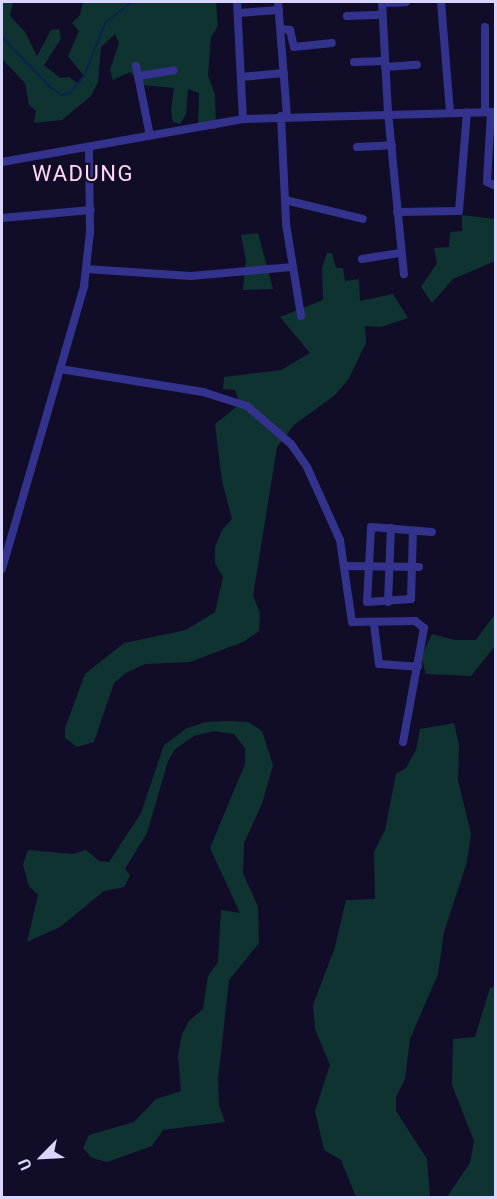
<!DOCTYPE html>
<style>
body{margin:0}
#map{position:relative;width:497px;height:1199px;overflow:hidden;background:#110d29;font-family:Roboto,sans-serif}
div>[style]{position:absolute}
[style*='--x']{left:calc(var(--x)*1px);top:calc(var(--y)*1px);width:calc(var(--w)*1px);rotate:calc(var(--a)*1deg)}
.green>*{inset:0;background:#0f3331}
.stream>*{height:2px;margin:-1px;padding:0 1px;transform-origin:1px;border-radius:1px;background:#07244e}
.minor>*{height:8px;margin:-4px;padding:0 4px;transform-origin:4px;border-radius:4px;background:#33338d}
span{translate:-50% -50%;white-space:nowrap;text-align:center;line-height:1.15;-webkit-text-stroke:4.5px #110d29;paint-order:stroke}
.quarter-label{font-size:22px;color:#ffd7f2;letter-spacing:1.5px}
.frame{position:absolute;inset:0;border:3px solid #d8d5ff;pointer-events:none}
.north{position:absolute;left:12px;top:1127px;width:60px;height:60px;-webkit-text-stroke:4px #110d29;paint-order:stroke;rotate:246deg;font-size:16px;font-weight:700;line-height:24px;text-align:center;color:#d8d5ff}
.north::after{content:'';display:block;margin:auto;width:21px;height:27px;background:#d8d5ff;clip-path:polygon(50% 0,100% 100%,50% 72%,0 100%)}
</style>
<div id="map">
<div class="green">
<i style="clip-path:polygon(2px 2px,13px 2px,10px 16px,25px 32px,37px 56px,51px 30px,59px 29px,61px 39px,44px 65px,60px 78px,69px 77px,79px 84px,84px 76px,68px 56px,79px 31px,72px 23px,80px 15px,83px 2px,216px 2px,218px 26px,211px 37px,208px 75px,215px 95px,216px 129px,208px 129px,198px 123px,199px 93px,188px 89px,186px 114px,180px 124px,173px 122px,171px 111px,174px 88px,143px 85px,130px 72px,113px 80px,110px 70px,119px 43px,115px 34px,101px 47px,98px 82px,91px 96px,62px 120px,34px 123px,36px 111px,29px 105px,25px 83px,2px 59px)"></i>
<i style="clip-path:polygon(462px 215px,495px 219px,495px 261px,453px 279px,432px 303px,421px 287px,437px 263px,434px 248px,449px 247px,450px 232px,462px 231px)"></i>
<i style="clip-path:polygon(258px 233px,273px 289px,243px 290px,246px 260px,241px 235px)"></i>
<i style="clip-path:polygon(327px 253px,332px 253px,336px 268px,343px 268px,345px 281px,359px 279px,360px 301px,393px 294px,408px 318px,381px 327px,365px 326px,366px 343px,348px 380px,335px 395px,294px 425px,277px 447px,253px 596px,260px 613px,259px 631px,243px 642px,190px 662px,145px 664px,126px 673px,114px 683px,94px 742px,77px 747px,65px 738px,65px 728px,85px 674px,124px 643px,186px 630px,215px 612px,223px 577px,215px 563px,215px 547px,222px 530px,232px 519px,222px 481px,215px 424px,240px 404px,235px 390px,223px 389px,224px 377px,281px 370px,310px 353px,280px 317px,323px 300px,322px 268px)"></i>
<i style="clip-path:polygon(495px 614px,495px 646px,471px 676px,426px 674px,421px 657px,432px 634px,455px 640px,476px 640px)"></i>
<i style="clip-path:polygon(229px 721px,248px 722px,262px 731px,273px 765px,262px 804px,244px 843px,243px 873px,258px 907px,259px 943px,229px 980px,218px 1080px,219px 1105px,225px 1122px,163px 1130px,152px 1146px,107px 1162px,92px 1158px,83px 1148px,89px 1135px,134px 1122px,156px 1099px,181px 1091px,178px 1055px,182px 1034px,189px 1021px,203px 1009px,208px 976px,218px 962px,221px 910px,240px 913px,210px 848px,245px 764px,245px 748px,234px 734px,214px 731px,194px 736px,175px 749px,168px 761px,147px 833px,125px 869px,130px 875px,124px 887px,104px 891px,60px 927px,27px 942px,38px 895px,29px 886px,23px 865px,28px 850px,73px 854px,86px 850px,99px 861px,109px 862px,141px 813px,164px 745px,187px 728px,206px 722px)"></i>
<i style="clip-path:polygon(454px 723px,459px 745px,458px 780px,471px 834px,467px 862px,444px 932px,438px 974px,410px 1039px,405px 1079px,396px 1097px,396px 1111px,427px 1159px,430px 1197px,356px 1197px,341px 1160px,324px 1150px,315px 1111px,330px 1065px,315px 1029px,313px 1005px,335px 947px,346px 900px,375px 899px,374px 852px,385px 830px,396px 774px,406px 768px,416px 750px,420px 729px)"></i>
<i style="clip-path:polygon(495px 986px,495px 1197px,447px 1197px,470px 1163px,474px 1141px,452px 1085px,453px 1039px,475px 1037px,490px 988px)"></i>
</div>
<div class="stream">
<i style="--x:2;--y:37;--w:69;--a:46.2"></i>
<i style="--x:50;--y:87;--w:14;--a:36"></i>
<i style="--x:61;--y:95;--w:9;--a:-13"></i>
<i style="--x:70;--y:93;--w:22;--a:-51"></i>
<i style="--x:84;--y:76;--w:57;--a:-68.4"></i>
<i style="--x:105;--y:23;--w:34;--a:-38"></i>
</div>
<div class="minor">
<i style="--x:237;--y:2;--w:117;--a:87.1"></i>
<i style="--x:278;--y:2;--w:114;--a:85.5"></i>
<i style="--x:382;--y:2;--w:110;--a:86.9"></i>
<i style="--x:388;--y:112;--w:163;--a:84.4"></i>
<i style="--x:441;--y:2;--w:110;--a:85.3"></i>
<i style="--x:382;--y:3;--w:24;--a:-2"></i>
<i style="--x:238;--y:13;--w:41;--a:-4.2"></i>
<i style="--x:347;--y:16;--w:35;--a:-2"></i>
<i style="--x:281;--y:29;--w:9;--a:6"></i>
<i style="--x:290;--y:30;--w:17;--a:77"></i>
<i style="--x:294;--y:47;--w:38;--a:-6"></i>
<i style="--x:354;--y:62;--w:31;--a:-2"></i>
<i style="--x:136;--y:66;--w:71;--a:78.7"></i>
<i style="--x:385;--y:67;--w:32;--a:-4"></i>
<i style="--x:138;--y:76;--w:36;--a:-9"></i>
<i style="--x:241;--y:77;--w:43;--a:-5.3"></i>
<i style="--x:485;--y:112;--w:85;--a:-90"></i>
<i style="--x:491;--y:112;--w:70;--a:93.3"></i>
<i style="--x:487;--y:182;--w:10;--a:24"></i>
<i style="--x:281;--y:116;--w:108;--a:87.3"></i>
<i style="--x:286;--y:224;--w:93;--a:80.7"></i>
<i style="--x:357;--y:147;--w:35;--a:-3"></i>
<i style="--x:2;--y:162;--w:245;--a:-10.1"></i>
<i style="--x:243;--y:119;--w:253;--a:-1.6"></i>
<i style="--x:285;--y:200;--w:80;--a:13.7"></i>
<i style="--x:397;--y:212;--w:62;--a:-0.9"></i>
<i style="--x:459;--y:211;--w:99;--a:-85.4"></i>
<i style="--x:2;--y:218;--w:89;--a:-5.1"></i>
<i style="--x:362;--y:259;--w:39;--a:-9"></i>
<i style="--x:86;--y:269;--w:105;--a:3.8"></i>
<i style="--x:191;--y:276;--w:100;--a:-5.1"></i>
<i style="--x:60;--y:369;--w:145;--a:9.1"></i>
<i style="--x:203;--y:392;--w:46;--a:17.7"></i>
<i style="--x:247;--y:406;--w:58;--a:40.8"></i>
<i style="--x:291;--y:444;--w:28;--a:55"></i>
<i style="--x:307;--y:467;--w:80;--a:65.7"></i>
<i style="--x:340;--y:540;--w:83;--a:81.7"></i>
<i style="--x:352;--y:622;--w:63;--a:-0.9"></i>
<i style="--x:415;--y:621;--w:11;--a:38"></i>
<i style="--x:424;--y:628;--w:116;--a:100.4"></i>
<i style="--x:413;--y:531;--w:68;--a:91.7"></i>
<i style="--x:411;--y:599;--w:44;--a:176.1"></i>
<i style="--x:367;--y:602;--w:75;--a:-86.9"></i>
<i style="--x:371;--y:527;--w:61;--a:4.7"></i>
<i style="--x:345;--y:566;--w:74;--a:0.8"></i>
<i style="--x:2;--y:569;--w:295;--a:-73.8"></i>
<i style="--x:84;--y:286;--w:54;--a:-83.7"></i>
<i style="--x:90;--y:232;--w:84;--a:-90.7"></i>
<i style="--x:388;--y:602;--w:74;--a:-87.7"></i>
<i style="--x:374;--y:624;--w:40;--a:82.9"></i>
<i style="--x:379;--y:664;--w:39;--a:4"></i>
</div>
<div class="quarter-label">
<span style="left:83px;top:174px">WADUNG</span>
</div>
<div class="frame"></div>
<div class="north">U</div>
</div>
